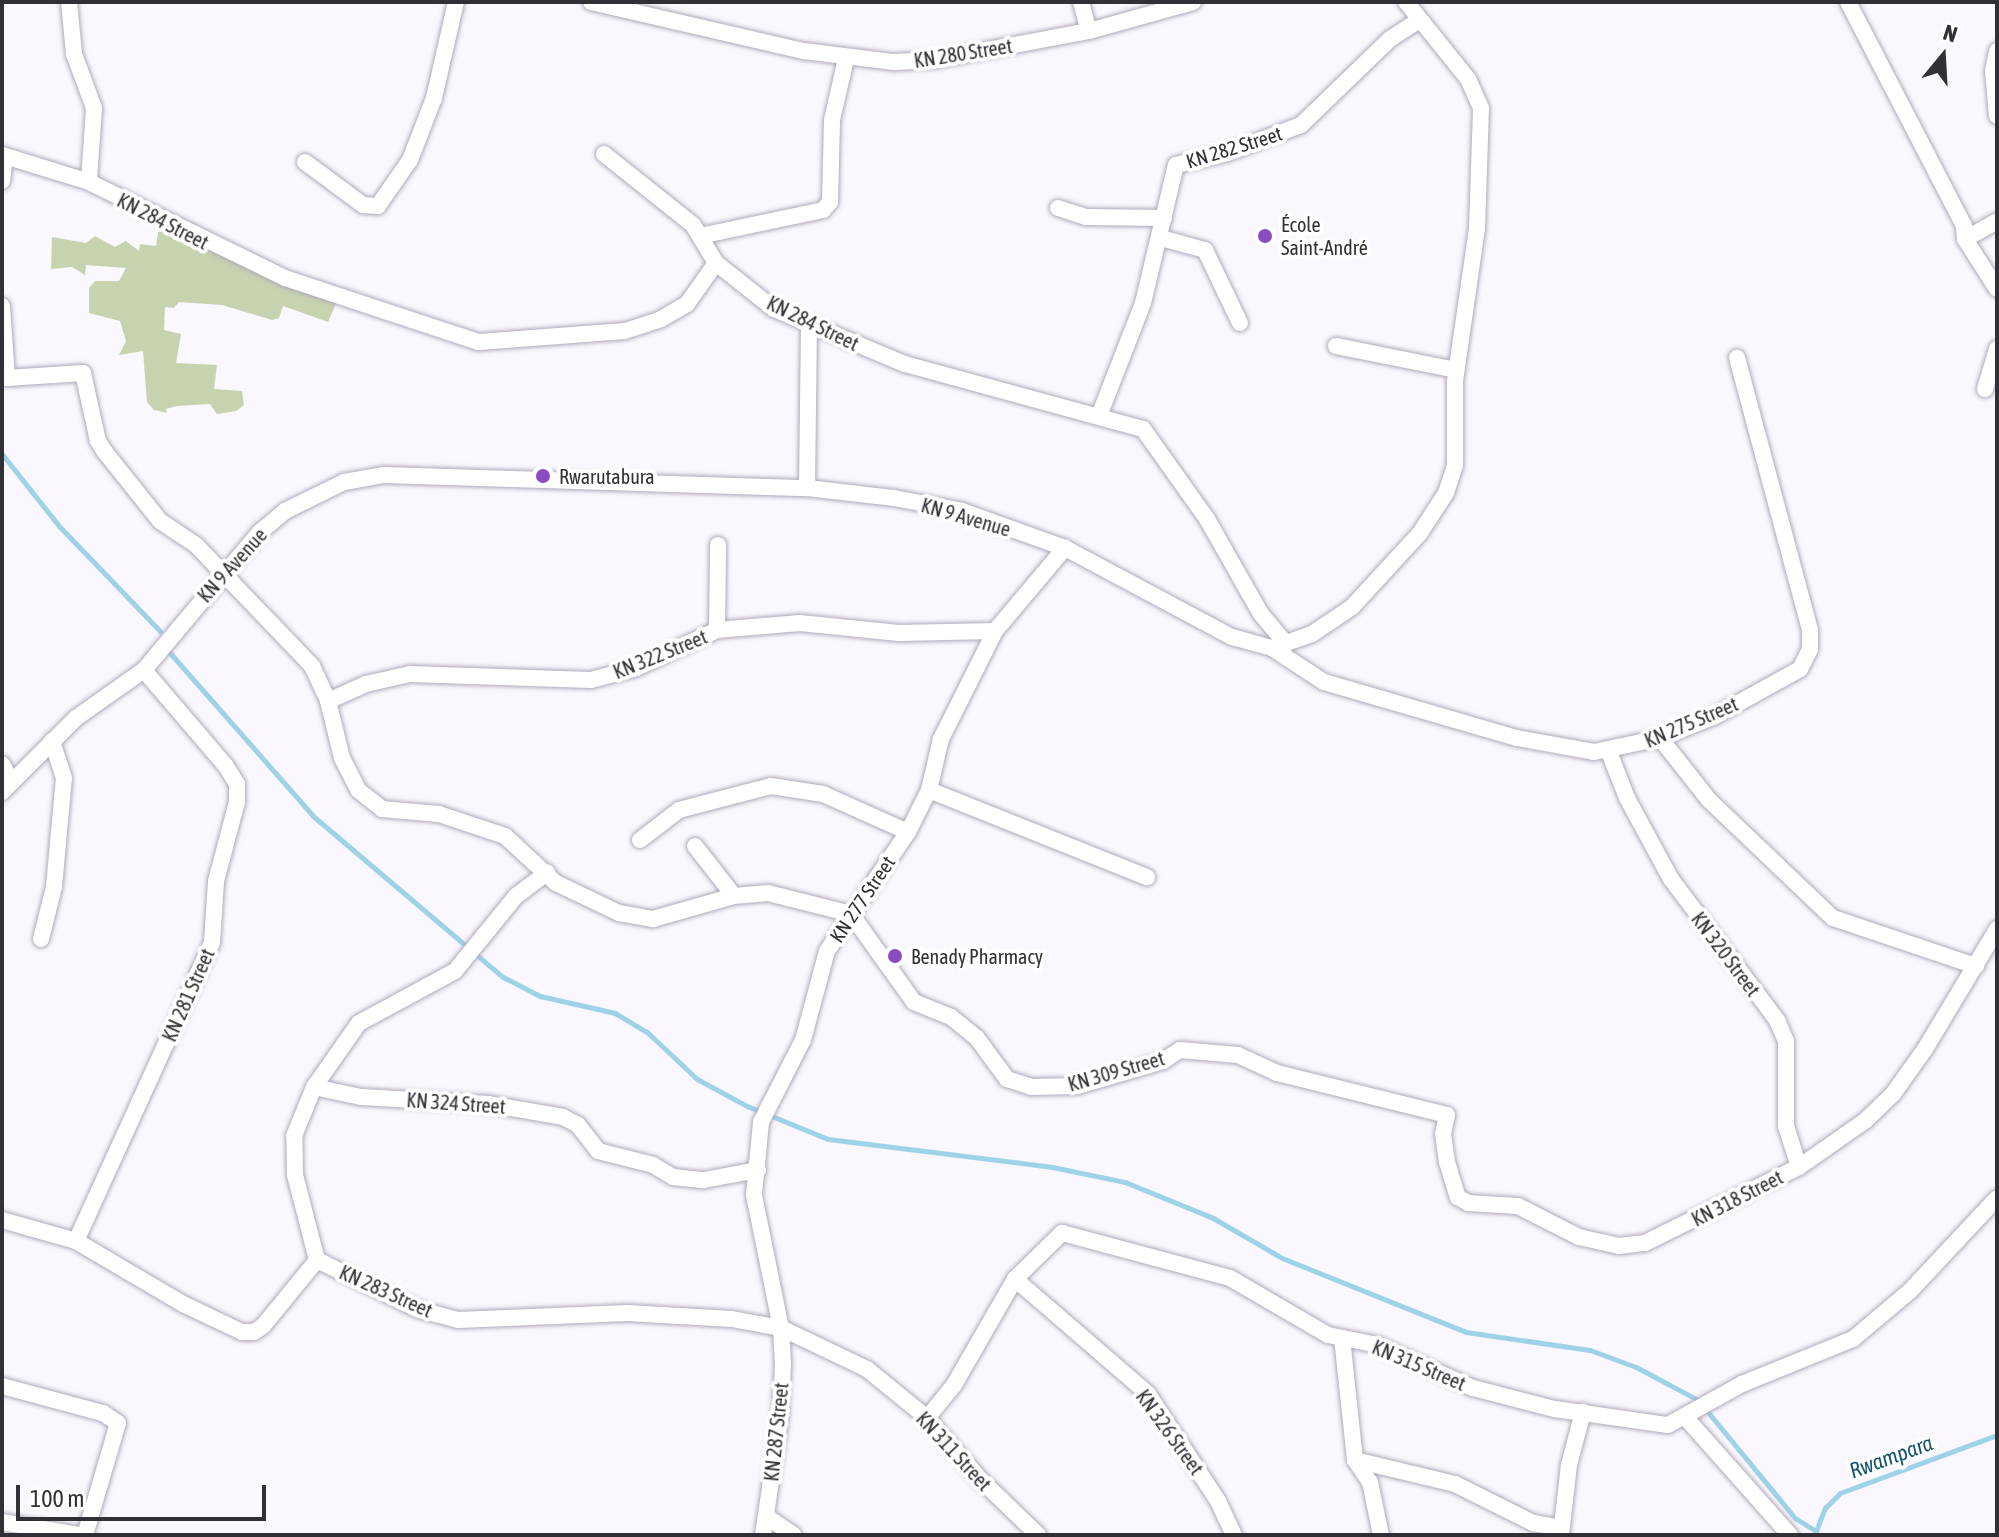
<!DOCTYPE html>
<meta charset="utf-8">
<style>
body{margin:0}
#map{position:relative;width:1999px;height:1537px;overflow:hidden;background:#faf7fe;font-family:"Asap Condensed",sans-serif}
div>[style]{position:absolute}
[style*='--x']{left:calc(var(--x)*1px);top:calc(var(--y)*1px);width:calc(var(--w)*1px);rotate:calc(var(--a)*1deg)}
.green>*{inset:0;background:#c7d3af}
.stream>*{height:5px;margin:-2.5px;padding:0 2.5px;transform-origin:2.5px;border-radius:2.5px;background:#9ed2e9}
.roads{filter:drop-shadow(0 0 2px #b1a9ba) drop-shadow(0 0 2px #b1a9ba)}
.minor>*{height:16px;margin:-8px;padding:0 8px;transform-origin:8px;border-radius:8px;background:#fff}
.dots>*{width:22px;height:22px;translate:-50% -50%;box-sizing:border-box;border:4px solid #fff;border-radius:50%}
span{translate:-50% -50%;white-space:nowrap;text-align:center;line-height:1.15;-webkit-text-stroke:8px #fff;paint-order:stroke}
.street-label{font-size:20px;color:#322f36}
.poi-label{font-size:20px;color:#322f36}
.left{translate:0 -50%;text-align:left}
.water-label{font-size:22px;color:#14556d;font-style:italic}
.frame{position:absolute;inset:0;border:4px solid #322f36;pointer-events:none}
.north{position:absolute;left:1903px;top:16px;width:80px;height:80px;-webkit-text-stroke:6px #fff;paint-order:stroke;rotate:18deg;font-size:22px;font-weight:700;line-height:32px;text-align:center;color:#322f36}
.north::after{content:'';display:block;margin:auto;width:28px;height:36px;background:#322f36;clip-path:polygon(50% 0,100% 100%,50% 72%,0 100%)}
.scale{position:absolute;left:16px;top:1485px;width:250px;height:36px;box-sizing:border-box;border:4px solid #322f36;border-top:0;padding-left:10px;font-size:24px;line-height:28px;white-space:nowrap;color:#322f36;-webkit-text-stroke:6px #fff;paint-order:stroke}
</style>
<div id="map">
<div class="green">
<i style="clip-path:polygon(160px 221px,208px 250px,337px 301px,328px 322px,283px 306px,279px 318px,272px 320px,222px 305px,179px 302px,174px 308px,165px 307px,164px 330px,181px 334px,176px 363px,217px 365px,214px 389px,242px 391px,244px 405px,236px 411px,217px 414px,210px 404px,177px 406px,166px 409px,167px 413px,154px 410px,147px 402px,143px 351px,119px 355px,126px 341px,120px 321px,89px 313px,89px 288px,95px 281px,119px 281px,126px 268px,86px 265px,85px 275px,72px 267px,51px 269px,52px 237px,86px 243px,95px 236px,115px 247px,126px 241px,139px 251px,140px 244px,156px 246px)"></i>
</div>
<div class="stream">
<i style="--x:2;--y:454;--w:92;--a:51.6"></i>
<i style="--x:59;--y:526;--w:146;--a:46.1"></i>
<i style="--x:170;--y:653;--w:217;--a:48.7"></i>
<i style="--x:313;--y:816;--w:249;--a:40.3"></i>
<i style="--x:503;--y:977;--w:42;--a:27.2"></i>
<i style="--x:540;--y:996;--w:77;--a:12.8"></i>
<i style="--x:615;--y:1013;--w:37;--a:31"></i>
<i style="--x:647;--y:1032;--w:69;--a:43.2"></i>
<i style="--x:697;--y:1079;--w:57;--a:28.4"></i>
<i style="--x:747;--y:1106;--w:87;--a:22.2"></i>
<i style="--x:828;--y:1139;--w:226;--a:7.1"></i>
<i style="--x:1052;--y:1167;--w:75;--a:11.6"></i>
<i style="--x:1125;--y:1182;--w:95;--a:22.2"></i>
<i style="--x:1213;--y:1218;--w:80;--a:30.1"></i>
<i style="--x:1282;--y:1258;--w:198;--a:21.9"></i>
<i style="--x:1466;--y:1332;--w:125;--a:8.3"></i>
<i style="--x:1590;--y:1350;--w:49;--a:20.3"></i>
<i style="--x:1636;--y:1367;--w:70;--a:28"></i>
<i style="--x:1698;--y:1400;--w:153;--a:50.6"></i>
<i style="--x:1795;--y:1518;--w:25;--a:32"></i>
<i style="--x:1816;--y:1531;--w:25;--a:-69"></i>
<i style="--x:1825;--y:1508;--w:21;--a:-45"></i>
<i style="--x:1840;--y:1493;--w:167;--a:-20.3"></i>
</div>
<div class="roads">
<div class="minor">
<i style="--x:69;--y:2;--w:52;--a:84.5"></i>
<i style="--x:74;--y:54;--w:58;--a:69.7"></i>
<i style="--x:94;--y:108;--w:74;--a:93.9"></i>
<i style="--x:591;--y:2;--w:219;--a:13"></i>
<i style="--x:804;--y:51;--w:91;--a:7"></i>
<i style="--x:894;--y:62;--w:41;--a:-2.8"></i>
<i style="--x:935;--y:60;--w:157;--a:-10.7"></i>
<i style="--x:1089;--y:31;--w:108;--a:-15.6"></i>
<i style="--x:1081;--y:2;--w:30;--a:75"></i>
<i style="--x:1848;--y:2;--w:252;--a:62.6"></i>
<i style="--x:1964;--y:226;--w:13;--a:86"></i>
<i style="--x:1965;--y:239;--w:37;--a:-29"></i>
<i style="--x:1997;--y:51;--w:20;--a:101"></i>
<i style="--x:1993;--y:71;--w:45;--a:84.9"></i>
<i style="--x:604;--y:154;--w:114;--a:38.6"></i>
<i style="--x:693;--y:225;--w:44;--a:58.8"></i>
<i style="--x:716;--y:263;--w:74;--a:38.4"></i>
<i style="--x:774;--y:309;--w:142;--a:22.8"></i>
<i style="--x:905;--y:364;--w:247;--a:15.3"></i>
<i style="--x:1143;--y:429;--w:110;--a:54.6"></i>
<i style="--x:1207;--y:519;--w:109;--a:60.4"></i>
<i style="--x:1261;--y:614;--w:39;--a:50"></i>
<i style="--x:2;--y:155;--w:91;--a:17.2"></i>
<i style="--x:89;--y:182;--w:218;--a:26.1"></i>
<i style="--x:285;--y:278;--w:204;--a:18.3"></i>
<i style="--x:479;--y:342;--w:146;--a:-4.3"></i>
<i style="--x:625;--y:331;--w:38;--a:-18"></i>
<i style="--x:661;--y:319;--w:30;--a:-30"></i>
<i style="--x:687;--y:304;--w:50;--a:-54.7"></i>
<i style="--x:305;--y:162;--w:72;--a:36.6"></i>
<i style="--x:363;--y:205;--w:15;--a:4"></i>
<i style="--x:378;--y:206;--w:56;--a:-55.2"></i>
<i style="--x:410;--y:160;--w:66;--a:-68.8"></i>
<i style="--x:434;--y:98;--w:98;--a:-77.1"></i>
<i style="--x:2;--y:181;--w:25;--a:-83"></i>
<i style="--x:1058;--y:208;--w:29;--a:18"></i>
<i style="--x:1086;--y:217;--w:78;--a:0.7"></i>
<i style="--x:700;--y:236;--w:126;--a:-11.9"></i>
<i style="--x:823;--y:210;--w:11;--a:-49"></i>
<i style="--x:830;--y:202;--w:82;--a:-88.6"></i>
<i style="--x:832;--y:120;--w:63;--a:-77.1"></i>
<i style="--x:1161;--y:238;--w:46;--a:15.3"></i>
<i style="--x:1205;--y:250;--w:81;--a:64.4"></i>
<i style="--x:1965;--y:239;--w:59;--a:57.4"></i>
<i style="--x:2;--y:306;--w:72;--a:86"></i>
<i style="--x:7;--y:378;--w:76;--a:-3.8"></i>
<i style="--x:83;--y:373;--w:70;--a:77.6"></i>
<i style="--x:98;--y:441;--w:13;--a:58"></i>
<i style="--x:105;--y:452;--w:88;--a:51.4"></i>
<i style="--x:160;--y:521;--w:43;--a:33.7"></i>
<i style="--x:196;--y:545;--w:168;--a:46.2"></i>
<i style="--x:312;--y:666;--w:38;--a:65"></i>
<i style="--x:328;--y:701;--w:59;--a:76.2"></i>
<i style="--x:342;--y:758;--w:36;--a:63"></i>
<i style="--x:358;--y:790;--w:31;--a:38"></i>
<i style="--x:382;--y:809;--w:57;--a:5"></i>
<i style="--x:439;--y:814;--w:70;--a:18.4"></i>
<i style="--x:505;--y:836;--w:69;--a:42.7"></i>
<i style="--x:556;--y:883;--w:70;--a:25.5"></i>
<i style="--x:619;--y:913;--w:35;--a:10"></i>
<i style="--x:653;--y:919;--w:84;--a:-15.9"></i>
<i style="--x:734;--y:896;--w:34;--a:-5"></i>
<i style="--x:768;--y:893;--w:86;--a:14.2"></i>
<i style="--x:851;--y:914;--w:108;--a:54.4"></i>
<i style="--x:914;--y:1002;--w:40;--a:22"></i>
<i style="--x:951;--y:1017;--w:33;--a:39"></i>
<i style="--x:977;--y:1038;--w:51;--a:53.8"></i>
<i style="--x:1007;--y:1079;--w:25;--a:18"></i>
<i style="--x:1031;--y:1087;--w:46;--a:-1.2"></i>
<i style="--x:1077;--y:1086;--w:90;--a:-16.2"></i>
<i style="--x:1163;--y:1061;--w:20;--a:-33"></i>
<i style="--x:1180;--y:1050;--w:58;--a:4.9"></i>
<i style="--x:1238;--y:1055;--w:43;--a:24.8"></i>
<i style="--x:1277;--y:1073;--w:175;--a:13.9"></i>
<i style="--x:1447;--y:1115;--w:19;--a:102"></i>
<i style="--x:1443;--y:1134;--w:28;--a:82"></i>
<i style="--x:1447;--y:1162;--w:37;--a:73"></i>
<i style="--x:1458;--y:1197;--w:12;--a:31"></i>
<i style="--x:1468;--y:1203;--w:50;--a:3.4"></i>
<i style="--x:1518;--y:1206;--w:68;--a:26.9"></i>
<i style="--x:1579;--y:1237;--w:41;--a:12.7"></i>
<i style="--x:1619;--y:1246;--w:26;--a:-7"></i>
<i style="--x:1645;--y:1243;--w:172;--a:-26.3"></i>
<i style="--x:1799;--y:1167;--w:82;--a:-35"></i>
<i style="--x:1866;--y:1120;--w:37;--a:-44"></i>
<i style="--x:1893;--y:1094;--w:55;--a:-54.6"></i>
<i style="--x:1925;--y:1049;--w:140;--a:-59"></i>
<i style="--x:1336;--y:346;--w:122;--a:11.3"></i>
<i style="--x:1985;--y:389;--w:42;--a:-73.3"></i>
<i style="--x:1099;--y:416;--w:121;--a:-68.7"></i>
<i style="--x:1143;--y:303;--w:142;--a:-76.6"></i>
<i style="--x:1176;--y:165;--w:52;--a:-13.2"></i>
<i style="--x:1227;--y:153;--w:79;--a:-20.7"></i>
<i style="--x:1301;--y:125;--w:124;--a:-44"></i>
<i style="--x:1390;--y:39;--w:35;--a:-33"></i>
<i style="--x:807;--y:488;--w:163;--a:-89.3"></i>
<i style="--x:717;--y:630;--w:85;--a:-89.3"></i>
<i style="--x:1272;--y:648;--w:62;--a:33.2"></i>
<i style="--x:1324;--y:682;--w:201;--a:16.2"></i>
<i style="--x:1517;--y:738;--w:78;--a:10.3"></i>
<i style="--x:1594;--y:752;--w:67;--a:-12"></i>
<i style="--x:1660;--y:738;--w:59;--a:-21.8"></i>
<i style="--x:1715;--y:716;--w:97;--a:-28.9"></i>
<i style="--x:1800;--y:669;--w:22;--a:-63"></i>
<i style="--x:1810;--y:649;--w:19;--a:-90"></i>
<i style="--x:1810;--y:630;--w:282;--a:-105"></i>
<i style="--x:328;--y:701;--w:42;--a:-24.1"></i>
<i style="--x:366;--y:684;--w:45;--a:-12.8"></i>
<i style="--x:410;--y:674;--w:181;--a:1.9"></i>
<i style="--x:591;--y:680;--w:47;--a:-14.9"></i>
<i style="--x:636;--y:668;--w:89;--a:-25.1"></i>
<i style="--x:717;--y:630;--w:83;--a:-4.8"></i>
<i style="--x:800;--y:623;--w:99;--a:5.8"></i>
<i style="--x:898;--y:633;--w:97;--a:-1.2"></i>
<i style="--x:1660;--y:738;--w:79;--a:51.7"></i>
<i style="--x:1709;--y:800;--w:171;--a:43.6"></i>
<i style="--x:1833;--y:918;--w:151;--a:18.6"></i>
<i style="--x:1609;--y:752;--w:49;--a:68.6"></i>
<i style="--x:1627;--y:798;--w:92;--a:61.5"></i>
<i style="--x:1671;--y:879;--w:176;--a:53.1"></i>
<i style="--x:1777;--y:1020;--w:23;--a:67"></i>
<i style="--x:1786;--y:1041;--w:85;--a:90"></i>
<i style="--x:1786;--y:1126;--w:43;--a:72.4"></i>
<i style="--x:2;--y:764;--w:20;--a:63"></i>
<i style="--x:929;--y:790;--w:235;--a:21.8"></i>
<i style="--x:2;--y:792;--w:105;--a:-45"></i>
<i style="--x:76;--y:718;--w:83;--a:-35.2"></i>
<i style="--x:144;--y:670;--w:180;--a:-50"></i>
<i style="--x:260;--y:532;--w:33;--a:-40"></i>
<i style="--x:285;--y:511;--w:66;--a:-26.2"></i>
<i style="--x:344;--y:482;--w:41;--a:-9.9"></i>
<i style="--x:384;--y:475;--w:423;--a:1.8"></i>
<i style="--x:807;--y:488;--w:88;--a:6.6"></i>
<i style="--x:894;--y:498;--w:69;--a:10.8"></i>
<i style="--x:962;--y:511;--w:109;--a:19.8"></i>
<i style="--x:1065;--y:548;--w:189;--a:28.1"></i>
<i style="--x:1232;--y:637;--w:41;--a:15.4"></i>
<i style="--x:1272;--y:648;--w:42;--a:-19.3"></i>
<i style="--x:1312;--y:634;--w:48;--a:-34"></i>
<i style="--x:1352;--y:607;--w:100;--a:-47.4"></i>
<i style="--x:1420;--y:533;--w:48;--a:-57"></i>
<i style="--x:1446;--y:493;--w:29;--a:-72"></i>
<i style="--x:1455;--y:465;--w:84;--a:-90"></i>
<i style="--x:1455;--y:381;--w:154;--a:-81.8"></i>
<i style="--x:1477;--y:229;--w:121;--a:-88.1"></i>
<i style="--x:1481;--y:108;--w:32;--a:-114"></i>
<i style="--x:1468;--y:79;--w:99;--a:-128.8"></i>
<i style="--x:640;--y:840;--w:49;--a:-37.6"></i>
<i style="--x:679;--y:810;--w:95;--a:-14.6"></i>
<i style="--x:771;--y:786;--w:53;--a:8.7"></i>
<i style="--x:823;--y:794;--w:93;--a:24.1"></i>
<i style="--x:695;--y:846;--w:63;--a:52"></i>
<i style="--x:41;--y:939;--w:54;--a:-76"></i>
<i style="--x:54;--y:887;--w:109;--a:-84.8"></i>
<i style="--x:64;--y:778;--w:39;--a:-108"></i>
<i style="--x:314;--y:1087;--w:48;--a:12"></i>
<i style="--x:361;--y:1097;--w:127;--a:3.2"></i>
<i style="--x:488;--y:1104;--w:76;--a:9.8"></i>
<i style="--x:563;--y:1117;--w:17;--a:28"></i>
<i style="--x:578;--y:1125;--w:33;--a:52"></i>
<i style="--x:598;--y:1151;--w:57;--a:14.3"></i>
<i style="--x:653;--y:1165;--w:23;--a:31"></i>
<i style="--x:673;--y:1177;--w:31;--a:6"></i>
<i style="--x:704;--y:1180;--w:55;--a:-10.5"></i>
<i style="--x:2;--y:1220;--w:77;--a:15.8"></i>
<i style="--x:76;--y:1241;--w:124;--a:30.5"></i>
<i style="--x:183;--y:1304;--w:65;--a:25.4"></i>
<i style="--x:242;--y:1332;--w:12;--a:0"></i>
<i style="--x:254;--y:1332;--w:11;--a:-34"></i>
<i style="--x:263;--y:1326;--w:85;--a:-50.7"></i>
<i style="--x:317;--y:1260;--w:111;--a:26.1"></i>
<i style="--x:417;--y:1309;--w:42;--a:15"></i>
<i style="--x:458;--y:1320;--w:169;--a:-2.4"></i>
<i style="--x:627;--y:1313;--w:105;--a:3.3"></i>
<i style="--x:732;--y:1319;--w:50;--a:10.4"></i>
<i style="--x:781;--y:1328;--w:95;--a:25.5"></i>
<i style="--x:867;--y:1369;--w:77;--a:39.2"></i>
<i style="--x:927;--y:1418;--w:81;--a:49"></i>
<i style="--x:980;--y:1479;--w:81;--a:44"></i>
<i style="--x:76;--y:1241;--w:328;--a:-65.5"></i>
<i style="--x:212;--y:942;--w:61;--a:-86.2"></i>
<i style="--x:216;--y:881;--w:82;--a:-75.1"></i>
<i style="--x:237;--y:802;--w:18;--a:-90"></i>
<i style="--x:237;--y:784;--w:22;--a:-122"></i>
<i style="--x:225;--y:765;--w:125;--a:-130.5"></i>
<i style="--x:317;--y:1260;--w:88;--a:-104.5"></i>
<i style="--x:295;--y:1175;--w:39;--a:-91"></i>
<i style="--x:294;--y:1136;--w:53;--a:-67.8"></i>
<i style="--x:314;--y:1087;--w:78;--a:-54.9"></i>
<i style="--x:359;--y:1023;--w:109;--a:-28.4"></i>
<i style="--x:455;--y:971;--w:97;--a:-50.9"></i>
<i style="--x:516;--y:896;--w:39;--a:-37"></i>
<i style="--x:1015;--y:1279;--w:176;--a:40.8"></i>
<i style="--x:1148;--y:1394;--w:128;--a:56.8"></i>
<i style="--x:1218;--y:1501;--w:38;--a:65"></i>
<i style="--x:1342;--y:1338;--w:123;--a:83.9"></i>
<i style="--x:1355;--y:1460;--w:27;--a:56"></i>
<i style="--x:1370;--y:1482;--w:54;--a:78.3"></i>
<i style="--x:2;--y:1386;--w:105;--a:15"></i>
<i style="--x:103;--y:1413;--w:18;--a:34"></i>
<i style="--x:118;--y:1423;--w:117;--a:106.4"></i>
<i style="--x:927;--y:1418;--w:43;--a:-50.7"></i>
<i style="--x:954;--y:1385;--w:122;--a:-60.1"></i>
<i style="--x:1015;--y:1279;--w:66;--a:-44.4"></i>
<i style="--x:1062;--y:1233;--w:174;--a:15"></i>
<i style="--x:1230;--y:1278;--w:113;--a:30.2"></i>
<i style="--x:1328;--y:1335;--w:51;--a:11.3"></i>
<i style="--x:1378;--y:1345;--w:104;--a:24.4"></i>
<i style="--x:1473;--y:1388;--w:85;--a:14.4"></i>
<i style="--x:1555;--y:1409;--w:114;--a:8.1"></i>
<i style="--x:1668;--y:1425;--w:85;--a:-29"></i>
<i style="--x:1742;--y:1384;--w:120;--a:-22.1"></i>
<i style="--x:1853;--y:1339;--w:75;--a:-40.1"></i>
<i style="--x:1910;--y:1291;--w:127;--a:-46.9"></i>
<i style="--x:1686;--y:1418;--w:157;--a:48.4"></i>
<i style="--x:1355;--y:1460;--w:103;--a:13.5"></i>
<i style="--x:1455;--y:1484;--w:87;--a:26.6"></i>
<i style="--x:1533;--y:1523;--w:27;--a:10"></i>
<i style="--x:767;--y:1517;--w:32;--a:34"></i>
<i style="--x:2;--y:1522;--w:77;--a:9.7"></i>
<i style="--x:763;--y:1535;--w:116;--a:-81.6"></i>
<i style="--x:780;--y:1420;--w:55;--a:-86.9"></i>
<i style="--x:783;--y:1365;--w:37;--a:-93"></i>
<i style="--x:781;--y:1328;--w:136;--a:-101.5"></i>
<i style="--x:754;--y:1195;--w:73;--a:-84.5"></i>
<i style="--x:761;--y:1122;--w:92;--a:-62.9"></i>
<i style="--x:803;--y:1040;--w:92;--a:-74.9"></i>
<i style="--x:827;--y:951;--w:144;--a:-55.8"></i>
<i style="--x:908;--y:832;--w:47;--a:-63.4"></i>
<i style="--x:929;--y:790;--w:52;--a:-76.8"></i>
<i style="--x:941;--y:739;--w:121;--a:-63.4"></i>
<i style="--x:995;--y:631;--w:109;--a:-49.9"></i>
<i style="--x:1561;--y:1535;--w:70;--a:-83.5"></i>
<i style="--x:1569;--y:1465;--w:55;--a:-75.2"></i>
</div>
</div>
<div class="dots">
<i style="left:1265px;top:236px;background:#8c4cc1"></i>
<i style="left:543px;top:476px;background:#8c4cc1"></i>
<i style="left:895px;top:956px;background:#8c4cc1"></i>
</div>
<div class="street-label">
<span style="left:963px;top:53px;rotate:-9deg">KN 280 Street</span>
<span style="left:1234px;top:147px;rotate:-17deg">KN 282 Street</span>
<span style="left:163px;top:221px;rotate:27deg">KN 284 Street</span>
<span style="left:813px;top:323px;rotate:26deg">KN 284 Street</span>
<span style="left:966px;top:517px;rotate:16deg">KN 9 Avenue</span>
<span style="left:232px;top:565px;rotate:-48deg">KN 9 Avenue</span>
<span style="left:660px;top:654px;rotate:-22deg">KN 322 Street</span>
<span style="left:1691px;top:722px;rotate:-23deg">KN 275 Street</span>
<span style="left:862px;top:899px;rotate:-56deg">KN 277 Street</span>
<span style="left:1726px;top:954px;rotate:53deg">KN 320 Street</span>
<span style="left:188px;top:995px;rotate:-66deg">KN 281 Street</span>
<span style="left:1116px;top:1071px;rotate:-16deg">KN 309 Street</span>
<span style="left:456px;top:1103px;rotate:4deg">KN 324 Street</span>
<span style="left:1737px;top:1198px;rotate:-27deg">KN 318 Street</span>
<span style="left:386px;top:1291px;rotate:24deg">KN 283 Street</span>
<span style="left:1419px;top:1365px;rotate:23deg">KN 315 Street</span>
<span style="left:776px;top:1432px;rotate:-84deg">KN 287 Street</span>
<span style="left:1170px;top:1432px;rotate:54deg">KN 326 Street</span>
<span style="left:954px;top:1451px;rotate:47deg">KN 311 Street</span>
</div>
<div class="poi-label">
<span class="left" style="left:1281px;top:236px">École<br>Saint-André</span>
<span class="left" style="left:559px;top:476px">Rwarutabura</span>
<span class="left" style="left:911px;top:956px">Benady Pharmacy</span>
</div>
<div class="water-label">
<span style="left:1891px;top:1457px;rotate:-20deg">Rwampara</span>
</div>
<div class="frame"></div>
<div class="north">N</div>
<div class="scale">100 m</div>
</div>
